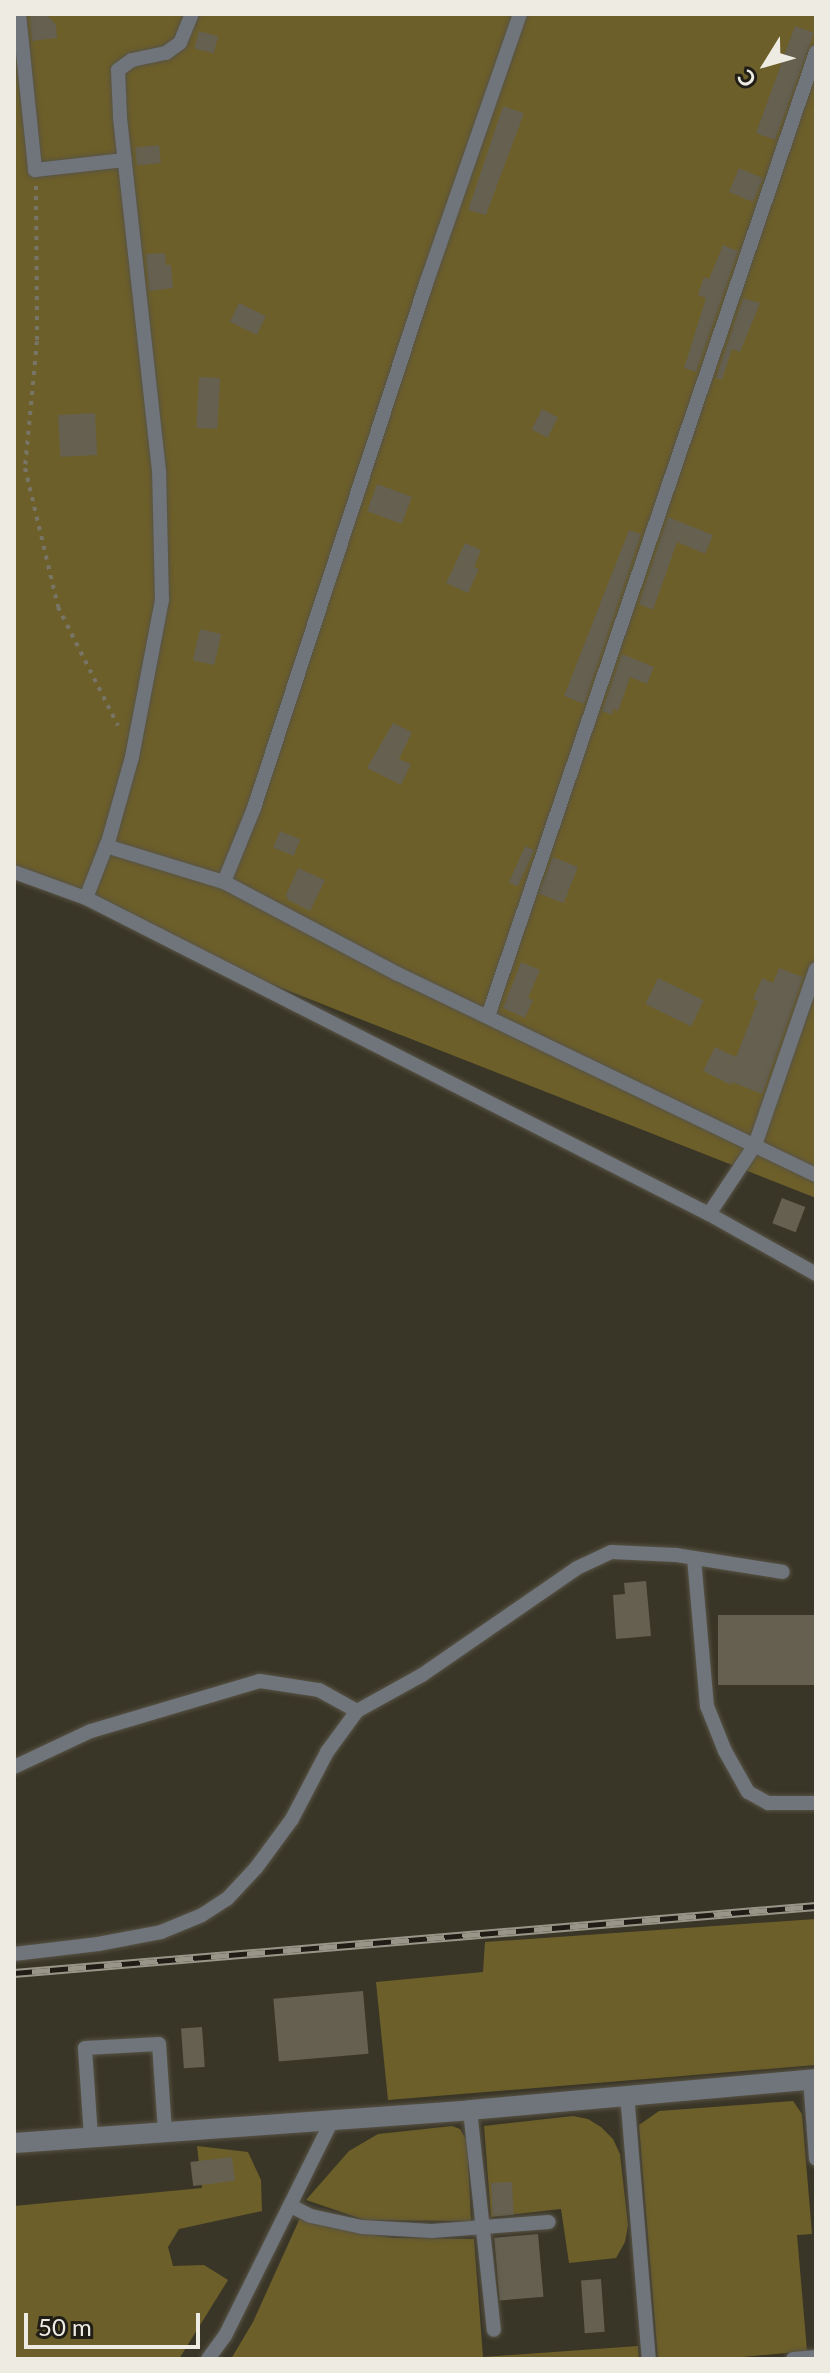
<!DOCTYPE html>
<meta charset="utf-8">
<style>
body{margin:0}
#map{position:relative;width:830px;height:2373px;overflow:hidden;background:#3a3627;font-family:Lato,sans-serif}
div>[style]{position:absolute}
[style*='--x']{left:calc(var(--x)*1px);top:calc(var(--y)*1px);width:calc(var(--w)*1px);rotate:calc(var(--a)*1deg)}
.green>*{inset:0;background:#6d5f29}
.building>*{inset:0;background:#656050;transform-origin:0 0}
.path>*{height:4px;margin-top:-2px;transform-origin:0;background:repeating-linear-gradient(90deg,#787567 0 4px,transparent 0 10px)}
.roads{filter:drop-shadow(0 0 2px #575345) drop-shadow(0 0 2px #575345)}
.lane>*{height:14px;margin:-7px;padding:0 7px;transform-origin:7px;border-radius:7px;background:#70747b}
.street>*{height:20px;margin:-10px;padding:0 10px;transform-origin:10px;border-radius:10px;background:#70747b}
.rail>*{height:9px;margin-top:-4.5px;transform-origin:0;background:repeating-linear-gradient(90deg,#1f1d16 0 18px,#999689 0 36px);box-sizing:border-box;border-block:2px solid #999689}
span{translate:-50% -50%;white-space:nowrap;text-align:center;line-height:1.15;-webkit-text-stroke:6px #1f1d16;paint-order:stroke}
.frame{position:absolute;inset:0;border:16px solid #eeece2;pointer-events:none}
.north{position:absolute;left:726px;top:24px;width:80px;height:80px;-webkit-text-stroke:6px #1f1d16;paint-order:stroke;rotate:233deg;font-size:22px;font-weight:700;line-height:32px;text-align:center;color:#eeece2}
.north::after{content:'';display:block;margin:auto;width:28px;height:36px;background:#eeece2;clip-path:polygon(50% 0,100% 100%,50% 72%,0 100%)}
.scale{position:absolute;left:24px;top:2313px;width:176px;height:36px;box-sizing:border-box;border:4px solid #eeece2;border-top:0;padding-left:10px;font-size:24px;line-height:28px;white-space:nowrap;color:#eeece2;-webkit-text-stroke:6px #1f1d16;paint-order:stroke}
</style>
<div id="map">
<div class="green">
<i style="clip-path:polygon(14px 14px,816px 14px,816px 1198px,169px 944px,14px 873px)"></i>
<i style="clip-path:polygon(816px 1919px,816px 2065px,388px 2100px,376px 1982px,483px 1972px,485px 1942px)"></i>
<i style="clip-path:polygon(793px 2101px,802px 2114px,812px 2234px,797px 2235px,807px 2351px,720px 2359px,658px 2359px,639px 2125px,659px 2111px)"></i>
<i style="clip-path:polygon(573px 2116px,588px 2119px,601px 2127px,613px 2139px,620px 2154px,628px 2225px,625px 2242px,616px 2258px,569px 2263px,561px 2209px,491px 2217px,484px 2126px)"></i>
<i style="clip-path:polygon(452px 2126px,460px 2129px,467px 2141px,471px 2221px,365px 2220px,306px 2200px,349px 2151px,378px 2134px)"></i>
<i style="clip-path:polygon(197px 2146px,248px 2152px,261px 2180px,262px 2211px,179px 2229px,168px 2247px,173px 2266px,204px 2265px,228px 2280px,179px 2359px,14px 2359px,14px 2206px,202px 2188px)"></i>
<i style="clip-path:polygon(300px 2218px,334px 2228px,392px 2238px,474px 2239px,483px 2357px,638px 2346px,639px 2359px,231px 2359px,253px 2322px)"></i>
</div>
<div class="building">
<i style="clip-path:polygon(30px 14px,46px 14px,56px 25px,57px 38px,32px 41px)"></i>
<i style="left:795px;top:26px;width:20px;height:114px;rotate:20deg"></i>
<i style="left:199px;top:31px;width:20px;height:18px;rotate:15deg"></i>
<i style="clip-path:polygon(503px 106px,524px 113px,486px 215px,468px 210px)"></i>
<i style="left:159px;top:145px;width:18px;height:24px;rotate:84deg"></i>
<i style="left:739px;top:168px;width:26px;height:26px;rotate:23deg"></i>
<i style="clip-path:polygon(723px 245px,738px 251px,696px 372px,684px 368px,706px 298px,698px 295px,704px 277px,709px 279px)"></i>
<i style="clip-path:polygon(165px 253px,166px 265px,171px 265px,173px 288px,149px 291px,146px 254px)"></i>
<i style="clip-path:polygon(743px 298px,760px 303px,740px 352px,732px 349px,722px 380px,716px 378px)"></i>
<i style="left:239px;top:303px;width:30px;height:21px;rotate:26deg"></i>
<i style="left:220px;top:378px;width:51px;height:21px;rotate:93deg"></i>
<i style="left:542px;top:409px;width:18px;height:23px;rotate:27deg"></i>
<i style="left:95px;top:413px;width:42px;height:37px;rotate:87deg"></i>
<i style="left:377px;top:484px;width:37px;height:29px;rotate:20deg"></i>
<i style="clip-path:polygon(668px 517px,713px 535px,705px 554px,677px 542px,653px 610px,639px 604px)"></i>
<i style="clip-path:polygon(629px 530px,641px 534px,584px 704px,564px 696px)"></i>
<i style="clip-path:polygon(465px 543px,481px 550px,474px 567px,479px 569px,468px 593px,446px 583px)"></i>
<i style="left:200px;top:629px;width:22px;height:32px;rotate:13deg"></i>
<i style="clip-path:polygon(622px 654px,654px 667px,647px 684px,630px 677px,618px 711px,613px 709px,612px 715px,602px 711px)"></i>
<i style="clip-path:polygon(393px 723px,412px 732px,399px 759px,411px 764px,401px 785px,367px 768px)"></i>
<i style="left:280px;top:831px;width:22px;height:18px;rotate:22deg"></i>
<i style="left:525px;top:846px;width:10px;height:40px;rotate:24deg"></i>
<i style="left:553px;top:857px;width:27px;height:39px;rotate:22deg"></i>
<i style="clip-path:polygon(298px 868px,325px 880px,310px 911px,288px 900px,286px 895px)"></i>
<i style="clip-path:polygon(521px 962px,540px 970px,528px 998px,533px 1000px,525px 1018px,503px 1008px)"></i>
<i style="clip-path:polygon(779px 968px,803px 977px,762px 1094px,732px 1082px,731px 1085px,703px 1071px,715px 1047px,736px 1057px,758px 1001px,753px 999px,762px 978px,773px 983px)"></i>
<i style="left:658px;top:978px;width:51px;height:29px;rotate:26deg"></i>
<i style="left:782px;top:1198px;width:25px;height:27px;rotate:21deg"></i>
<i style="clip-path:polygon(646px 1581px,651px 1636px,616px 1639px,613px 1595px,625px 1594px,624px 1583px)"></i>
<i style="left:816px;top:1615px;width:70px;height:98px;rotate:90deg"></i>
<i style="left:363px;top:1991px;width:63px;height:90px;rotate:85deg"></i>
<i style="left:202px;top:2027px;width:40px;height:21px;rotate:86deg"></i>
<i style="left:232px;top:2157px;width:24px;height:42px;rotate:83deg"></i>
<i style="left:512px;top:2182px;width:33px;height:21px;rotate:87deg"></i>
<i style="left:538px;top:2234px;width:63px;height:44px;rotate:85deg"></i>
<i style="left:601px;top:2279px;width:53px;height:20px;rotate:86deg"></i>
</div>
<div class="path">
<i style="--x:36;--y:186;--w:155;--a:89.6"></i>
<i style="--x:37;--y:341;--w:128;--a:95.4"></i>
<i style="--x:25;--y:468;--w:143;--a:76.6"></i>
<i style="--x:58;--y:607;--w:133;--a:63.2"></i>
</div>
<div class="roads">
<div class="lane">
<i style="--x:19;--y:14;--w:157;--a:84.1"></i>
<i style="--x:35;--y:170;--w:90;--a:-6.4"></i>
<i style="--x:106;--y:846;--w:123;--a:17"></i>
<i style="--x:224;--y:882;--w:197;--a:27.9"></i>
<i style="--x:398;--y:974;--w:464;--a:25.7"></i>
<i style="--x:14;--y:872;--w:77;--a:19.9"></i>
<i style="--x:86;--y:898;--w:699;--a:26.9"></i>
<i style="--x:709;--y:1214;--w:123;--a:29.3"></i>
<i style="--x:224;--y:882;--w:80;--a:-67.9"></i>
<i style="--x:254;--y:808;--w:555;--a:-71.83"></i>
<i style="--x:427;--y:281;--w:283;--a:-70.8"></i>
<i style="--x:86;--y:898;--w:63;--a:-68.7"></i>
<i style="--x:109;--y:839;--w:85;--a:-74.3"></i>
<i style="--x:132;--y:757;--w:160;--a:-79.2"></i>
<i style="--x:162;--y:600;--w:129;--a:-91.3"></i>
<i style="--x:159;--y:471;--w:357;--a:-96.3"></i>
<i style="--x:120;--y:116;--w:46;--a:-92.5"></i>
<i style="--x:118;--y:70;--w:17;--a:-36"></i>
<i style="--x:132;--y:60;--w:35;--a:-12"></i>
<i style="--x:166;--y:53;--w:17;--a:-36"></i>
<i style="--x:180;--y:43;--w:31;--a:-68"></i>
<i style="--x:488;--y:1016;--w:1018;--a:-71.21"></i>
<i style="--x:709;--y:1214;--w:83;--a:-56.3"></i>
<i style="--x:755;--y:1145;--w:186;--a:-70.9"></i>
<i style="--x:694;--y:1558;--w:149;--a:85"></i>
<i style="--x:707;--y:1706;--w:48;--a:68.2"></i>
<i style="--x:725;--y:1751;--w:47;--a:60.7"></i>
<i style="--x:748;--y:1792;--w:23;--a:29"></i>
<i style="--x:768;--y:1803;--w:48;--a:0"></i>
<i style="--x:14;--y:1767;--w:85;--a:-25.1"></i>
<i style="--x:91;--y:1731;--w:176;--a:-16.5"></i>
<i style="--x:260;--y:1681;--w:60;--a:8.7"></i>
<i style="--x:319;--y:1690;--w:43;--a:28.9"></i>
<i style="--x:357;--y:1711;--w:74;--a:-29"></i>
<i style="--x:422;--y:1675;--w:188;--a:-34.6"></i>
<i style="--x:577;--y:1568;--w:38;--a:-25"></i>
<i style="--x:612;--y:1552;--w:64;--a:2.7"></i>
<i style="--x:676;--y:1555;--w:108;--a:9"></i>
<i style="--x:14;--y:1954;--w:85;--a:-6.8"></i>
<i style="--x:98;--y:1944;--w:64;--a:-10.8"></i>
<i style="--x:161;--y:1932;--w:44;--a:-22.5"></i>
<i style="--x:202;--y:1915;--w:30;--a:-33"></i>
<i style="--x:227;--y:1899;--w:42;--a:-46.9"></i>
<i style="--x:256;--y:1868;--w:61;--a:-53.7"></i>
<i style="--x:292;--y:1819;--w:76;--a:-62.4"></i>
<i style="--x:327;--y:1752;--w:51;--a:-53.8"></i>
<i style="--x:810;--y:2079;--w:80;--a:85.7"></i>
<i style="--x:627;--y:2094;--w:266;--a:85.3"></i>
<i style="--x:470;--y:2110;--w:221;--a:83.8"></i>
<i style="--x:91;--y:2137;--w:89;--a:-93.9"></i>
<i style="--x:85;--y:2048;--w:74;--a:-3.1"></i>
<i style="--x:159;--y:2044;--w:88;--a:86.1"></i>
<i style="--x:291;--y:2206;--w:22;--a:27"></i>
<i style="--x:311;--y:2216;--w:52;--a:12.2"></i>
<i style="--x:362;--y:2227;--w:70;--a:3.3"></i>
<i style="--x:432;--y:2231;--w:117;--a:-4.4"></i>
<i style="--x:208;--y:2359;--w:29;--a:-54"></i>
<i style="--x:225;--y:2336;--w:243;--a:-63.6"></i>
<i style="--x:793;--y:2359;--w:23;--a:-5"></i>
</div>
<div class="street">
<i style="--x:14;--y:2143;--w:457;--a:-4.1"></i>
<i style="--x:470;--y:2110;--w:347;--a:-5.1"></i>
</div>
</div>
<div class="rail">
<i style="--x:14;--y:1973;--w:805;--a:-4.78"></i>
</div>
<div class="frame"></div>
<div class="north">С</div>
<div class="scale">50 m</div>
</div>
